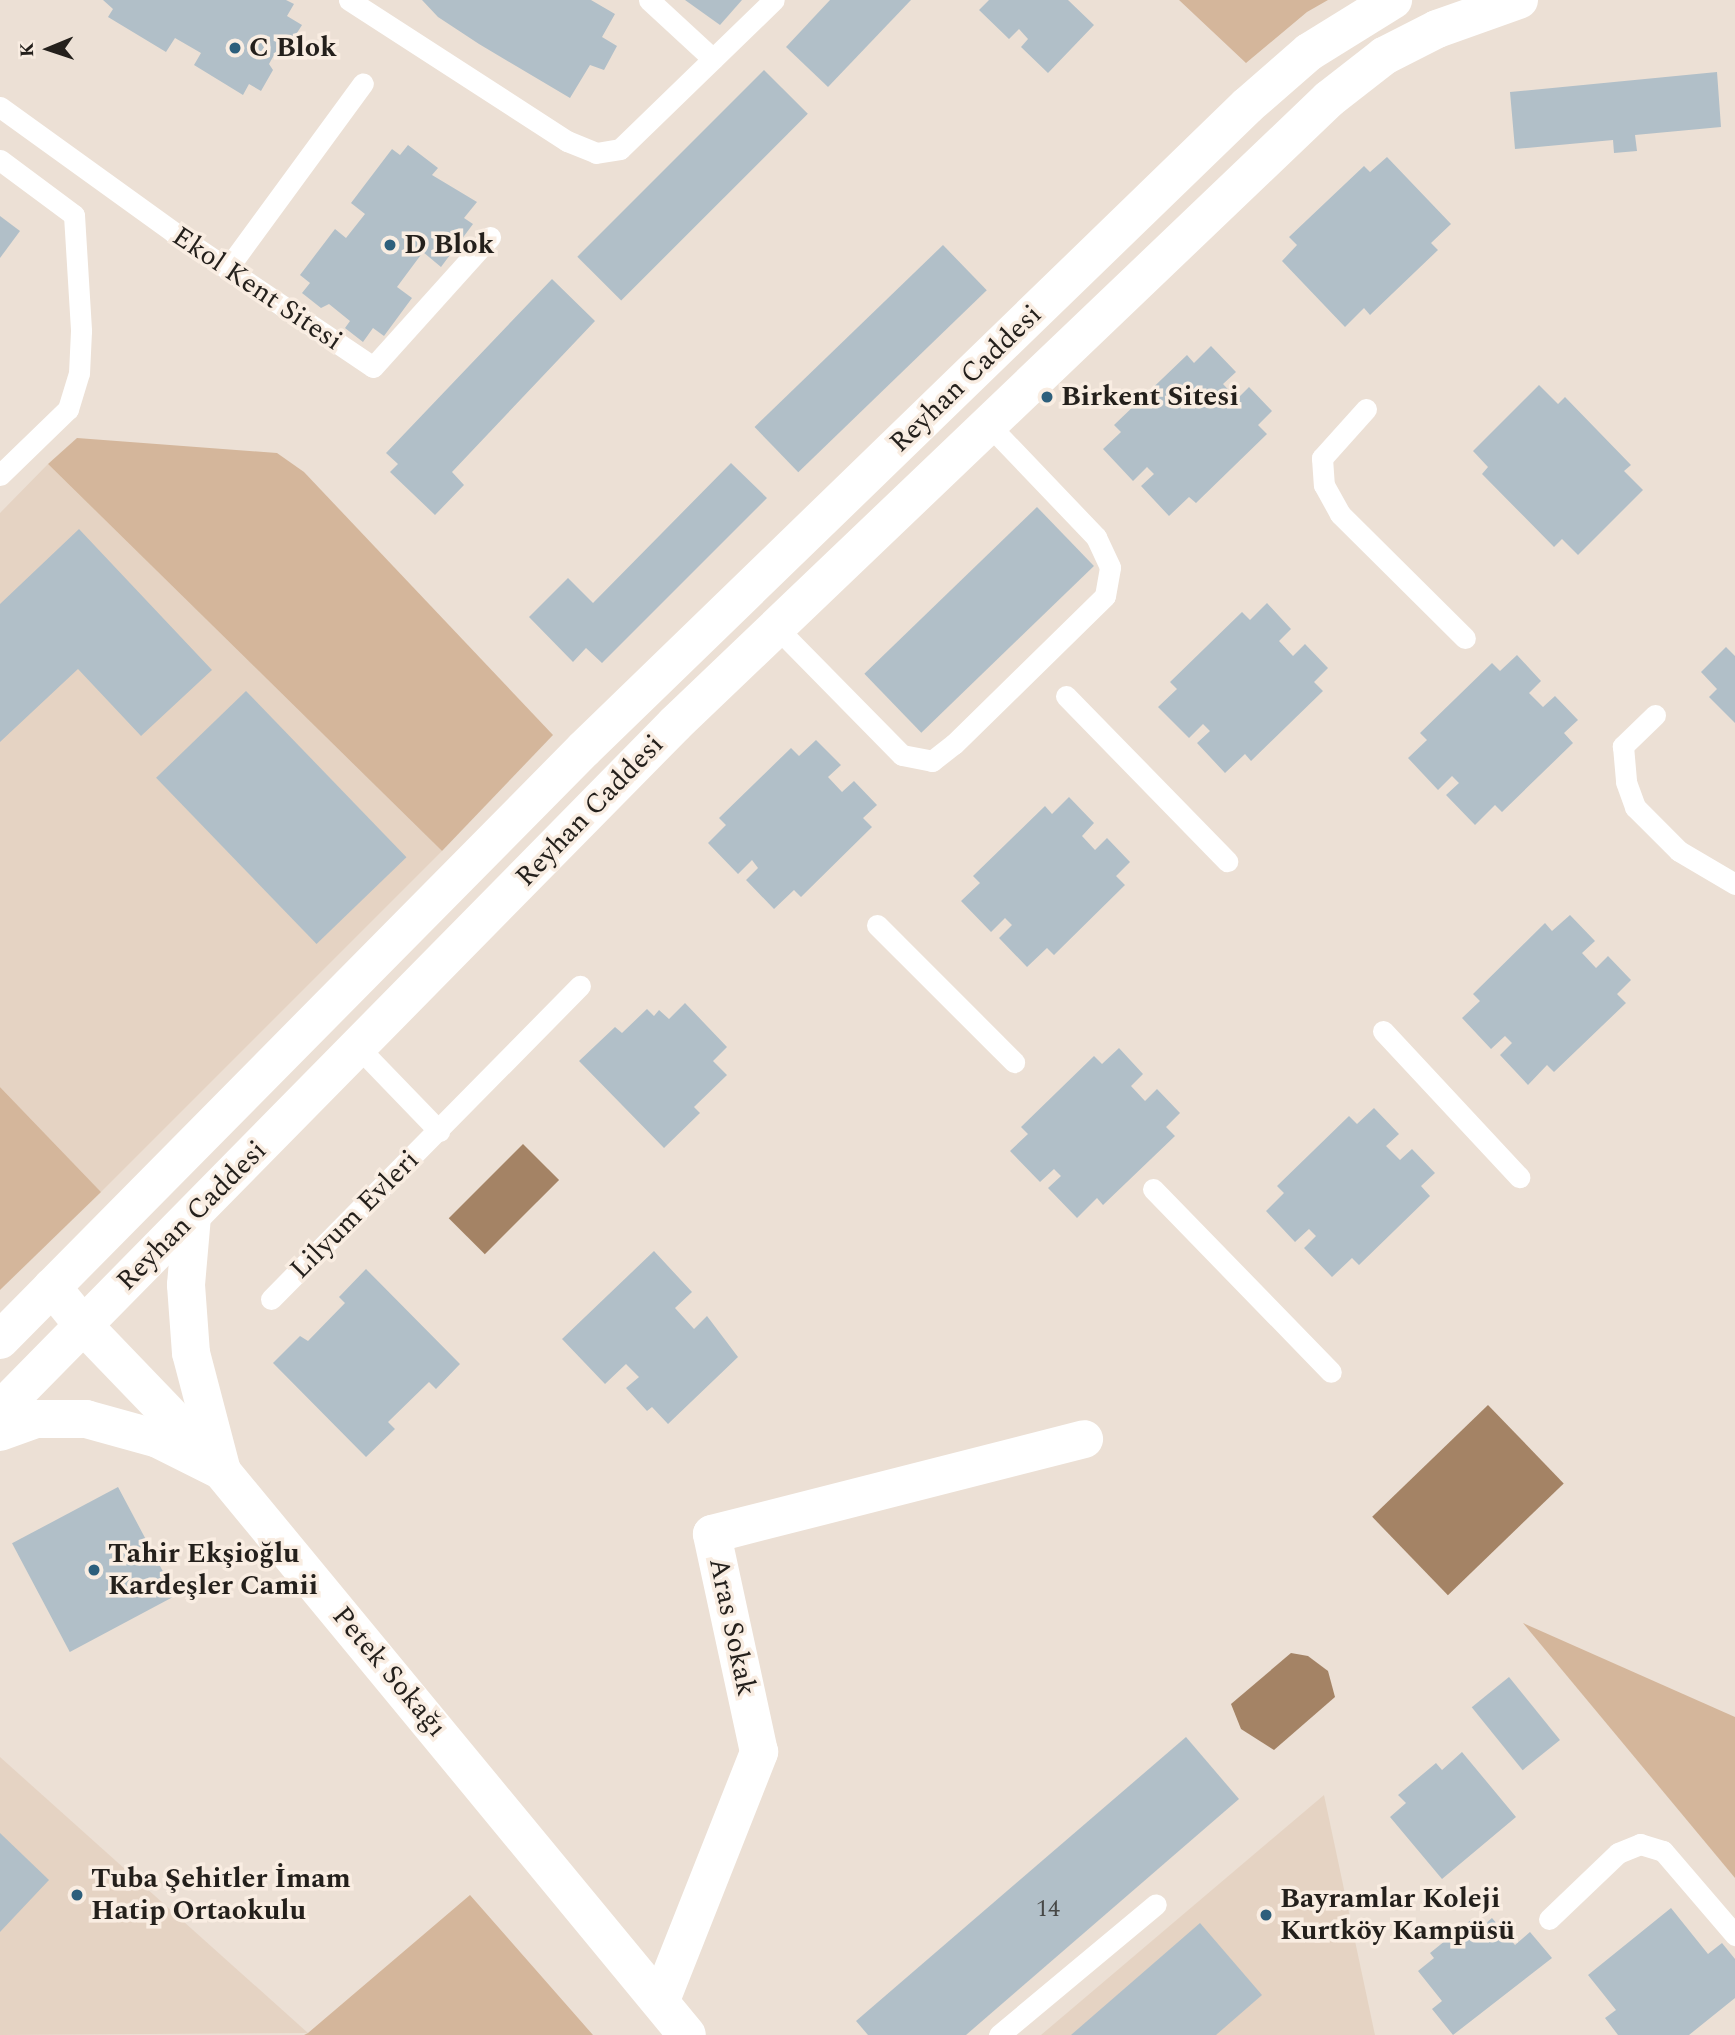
<!DOCTYPE html>
<meta charset="utf-8">
<style>
body{margin:0}
#map{position:relative;width:1735px;height:2035px;overflow:hidden;background:#ece0d5;font-family:Spectral,serif}
div>[style]{position:absolute}
[style*='--x']{left:calc(var(--x)*1px);top:calc(var(--y)*1px);width:calc(var(--w)*1px);rotate:calc(var(--a)*1deg)}
.built>*{inset:0;background:#e5d3c3}
.green>*{inset:0;background:#d4b69b}
.water>*{inset:0;background:#a48365;transform-origin:0 0}
.building>*{inset:0;background:#b1bfc8;transform-origin:0 0}
.lane>*{height:21px;margin:-10.5px;padding:0 10.5px;transform-origin:10.5px;border-radius:10.5px;background:#fff}
.street>*{height:38px;margin:-19px;padding:0 19px;transform-origin:19px;border-radius:19px;background:#fff}
.primary>*{height:38px;margin:-19px;padding:0 19px;transform-origin:19px;border-radius:19px;background:#fff}
.dots>*{width:19px;height:19px;translate:-50% -50%;box-sizing:border-box;border:4px solid #f9ede2;border-radius:50%}
span{translate:-50% -50%;white-space:nowrap;text-align:center;line-height:1.15;-webkit-text-stroke:7px #f9ede2;paint-order:stroke}
.number-label{font-size:24px;color:#474847}
.number-label span{-webkit-text-stroke-width:0}
.poi-label{font-size:28px;color:#24201c;font-weight:700}
.left{translate:0 -50%;text-align:left}
.street-label{font-size:28px;color:#24201c}
.north{position:absolute;left:14px;top:14px;width:70px;height:70px;-webkit-text-stroke:5px #f9ede2;paint-order:stroke;rotate:268deg;font-size:19px;font-weight:700;line-height:28px;text-align:center;color:#24201c}
.north::after{content:'';display:block;margin:auto;width:24px;height:32px;background:#24201c;clip-path:polygon(50% 0,100% 100%,50% 72%,0 100%)}
</style>
<div id="map">
<div class="built">
<i style="clip-path:polygon(48px 464px,442px 851px,101px 1192px,0 1087px,0 513px)"></i>
<i style="clip-path:polygon(0 1757px,308px 2033px,0 2035px)"></i>
<i style="clip-path:polygon(1324px 1795px,1375px 2035px,1041px 2035px)"></i>
</div>
<div class="green">
<i style="clip-path:polygon(1179px 0,1328px 0,1307px 12px,1246px 63px)"></i>
<i style="clip-path:polygon(77px 438px,277px 453px,304px 472px,553px 735px,442px 851px,48px 464px)"></i>
<i style="clip-path:polygon(0 1087px,101px 1192px,0 1290px)"></i>
<i style="clip-path:polygon(1523px 1623px,1735px 1717px,1735px 1878px)"></i>
<i style="clip-path:polygon(470px 1895px,593px 2035px,304px 2035px,308px 2033px)"></i>
</div>
<div class="water">
<i style="left:523px;top:1144px;width:51px;height:105px;rotate:45deg"></i>
<i style="left:1488px;top:1405px;width:109px;height:161px;rotate:46deg"></i>
<i style="clip-path:polygon(1291px 1653px,1308px 1656px,1328px 1671px,1335px 1697px,1274px 1750px,1241px 1729px,1231px 1704px)"></i>
</div>
<div class="building">
<i style="clip-path:polygon(103px 0,286px 0,294px 4px,287px 16px,302px 25px,290px 44px,283px 39px,269px 64px,273px 70px,261px 91px,249px 84px,243px 95px,194px 65px,201px 53px,175px 38px,166px 52px,108px 17px,113px 9px)"></i>
<i style="clip-path:polygon(422px 0,591px 0,615px 14px,602px 37px,617px 46px,604px 70px,590px 65px,570px 98px,479px 44px,438px 17px)"></i>
<i style="clip-path:polygon(685px 0,742px 0,720px 25px)"></i>
<i style="clip-path:polygon(830px 0,911px 0,828px 87px,786px 47px)"></i>
<i style="clip-path:polygon(989px 0,1068px 0,1094px 25px,1048px 73px,1021px 47px,1028px 39px,1019px 29px,1009px 39px,979px 10px)"></i>
<i style="left:764px;top:70px;width:62px;height:264px;rotate:45deg"></i>
<i style="clip-path:polygon(1717px 72px,1721px 127px,1635px 135px,1637px 151px,1614px 153px,1613px 140px,1515px 149px,1510px 92px)"></i>
<i style="clip-path:polygon(408px 145px,438px 168px,432px 175px,477px 202px,464px 218px,473px 224px,441px 267px,423px 252px,397px 287px,412px 298px,384px 336px,373px 328px,363px 342px,345px 328px,350px 321px,329px 304px,321px 308px,302px 293px,310px 283px,300px 275px,335px 229px,346px 238px,365px 214px,351px 203px,392px 149px,400px 155px)"></i>
<i style="clip-path:polygon(1387px 157px,1451px 224px,1431px 243px,1438px 250px,1370px 315px,1364px 308px,1345px 327px,1282px 261px,1297px 245px,1289px 237px,1364px 166px,1370px 172px)"></i>
<i style="clip-path:polygon(0 216px,20px 231px,0 258px)"></i>
<i style="left:943px;top:245px;width:63px;height:262px;rotate:46deg"></i>
<i style="clip-path:polygon(552px 279px,595px 321px,452px 472px,464px 485px,435px 515px,390px 472px,398px 464px,386px 453px)"></i>
<i style="clip-path:polygon(1211px 346px,1236px 372px,1223px 384px,1237px 399px,1249px 387px,1272px 411px,1258px 425px,1267px 434px,1196px 503px,1189px 497px,1169px 516px,1141px 486px,1154px 474px,1147px 467px,1133px 481px,1103px 449px,1121px 432px,1114px 425px,1187px 355px,1194px 363px)"></i>
<i style="clip-path:polygon(1539px 385px,1558px 404px,1565px 397px,1631px 465px,1624px 471px,1643px 490px,1578px 555px,1562px 539px,1554px 547px,1482px 474px,1488px 467px,1473px 451px)"></i>
<i style="clip-path:polygon(731px 463px,767px 498px,602px 663px,586px 648px,573px 662px,529px 617px,568px 578px,593px 603px)"></i>
<i style="left:1037px;top:507px;width:82px;height:240px;rotate:46deg"></i>
<i style="clip-path:polygon(79px 529px,212px 670px,141px 736px,78px 669px,0 742px,0 604px)"></i>
<i style="clip-path:polygon(1267px 603px,1291px 629px,1279px 641px,1293px 656px,1305px 644px,1328px 668px,1314px 682px,1323px 691px,1251px 761px,1245px 754px,1225px 773px,1197px 743px,1210px 731px,1203px 724px,1189px 738px,1158px 707px,1177px 689px,1170px 682px,1242px 612px,1250px 620px)"></i>
<i style="clip-path:polygon(1726px 647px,1735px 656px,1735px 723px,1709px 697px,1717px 689px,1701px 672px)"></i>
<i style="clip-path:polygon(1517px 655px,1541px 681px,1529px 693px,1543px 707px,1555px 696px,1578px 720px,1564px 733px,1573px 743px,1502px 812px,1495px 805px,1475px 825px,1446px 795px,1459px 783px,1452px 776px,1438px 790px,1408px 758px,1427px 740px,1420px 733px,1492px 663px,1500px 671px)"></i>
<i style="left:246px;top:691px;width:231px;height:125px;rotate:46deg"></i>
<i style="clip-path:polygon(816px 740px,841px 765px,828px 777px,842px 792px,854px 781px,877px 805px,863px 818px,872px 827px,801px 897px,794px 890px,774px 909px,746px 880px,758px 868px,752px 860px,738px 874px,708px 843px,726px 825px,719px 818px,791px 748px,799px 756px)"></i>
<i style="clip-path:polygon(1069px 797px,1094px 823px,1082px 836px,1095px 850px,1107px 838px,1130px 862px,1116px 876px,1125px 885px,1054px 955px,1047px 948px,1027px 967px,999px 938px,1012px 925px,1005px 918px,991px 932px,961px 901px,980px 883px,973px 876px,1045px 806px,1052px 814px)"></i>
<i style="clip-path:polygon(1570px 915px,1595px 941px,1582px 953px,1596px 968px,1608px 956px,1631px 980px,1617px 994px,1626px 1003px,1554px 1072px,1547px 1065px,1528px 1085px,1500px 1055px,1512px 1043px,1505px 1036px,1491px 1049px,1462px 1018px,1480px 1001px,1473px 994px,1545px 923px,1552px 931px)"></i>
<i style="clip-path:polygon(685px 1003px,727px 1047px,713px 1061px,727px 1075px,694px 1107px,700px 1113px,664px 1148px,579px 1061px,615px 1027px,622px 1033px,647px 1009px,654px 1016px,659px 1010px,669px 1019px)"></i>
<i style="clip-path:polygon(1119px 1048px,1143px 1074px,1131px 1086px,1145px 1101px,1157px 1089px,1180px 1113px,1166px 1127px,1175px 1136px,1103px 1205px,1097px 1198px,1077px 1218px,1048px 1188px,1061px 1176px,1054px 1169px,1040px 1182px,1010px 1151px,1028px 1134px,1021px 1127px,1094px 1056px,1102px 1064px)"></i>
<i style="clip-path:polygon(1374px 1108px,1399px 1134px,1386px 1146px,1400px 1160px,1412px 1149px,1435px 1173px,1421px 1186px,1430px 1196px,1359px 1265px,1352px 1258px,1332px 1277px,1304px 1248px,1316px 1236px,1309px 1229px,1295px 1242px,1266px 1211px,1284px 1193px,1277px 1186px,1349px 1116px,1357px 1124px)"></i>
<i style="clip-path:polygon(654px 1251px,692px 1292px,675px 1308px,694px 1329px,707px 1316px,738px 1357px,668px 1424px,652px 1407px,647px 1411px,626px 1388px,639px 1377px,626px 1364px,605px 1384px,562px 1339px)"></i>
<i style="clip-path:polygon(366px 1269px,460px 1364px,436px 1389px,429px 1382px,388px 1422px,395px 1429px,366px 1457px,273px 1363px,300px 1336px,308px 1341px,345px 1303px,339px 1297px)"></i>
<i style="left:118px;top:1487px;width:123px;height:120px;rotate:62deg"></i>
<i style="left:1509px;top:1677px;width:81px;height:48px;rotate:51deg"></i>
<i style="clip-path:polygon(1186px 1737px,1239px 1799px,966px 2035px,868px 2035px,856px 2021px)"></i>
<i style="clip-path:polygon(1462px 1752px,1516px 1817px,1442px 1879px,1390px 1817px,1406px 1803px,1398px 1795px,1436px 1763px,1442px 1770px)"></i>
<i style="clip-path:polygon(0 1833px,49px 1880px,0 1932px)"></i>
<i style="clip-path:polygon(1671px 1908px,1708px 1954px,1722px 1943px,1735px 1959px,1735px 1998px,1689px 2035px,1618px 2035px,1605px 2018px,1616px 2010px,1588px 1975px)"></i>
<i style="clip-path:polygon(1492px 1918px,1515px 1945px,1530px 1932px,1552px 1958px,1453px 2035px,1432px 2009px,1442px 2001px,1418px 1971px,1434px 1958px,1430px 1953px,1471px 1920px,1478px 1930px)"></i>
<i style="clip-path:polygon(1200px 1923px,1262px 1995px,1216px 2035px,1071px 2035px)"></i>
</div>
<div class="lane">
<i style="--x:349;--y:0;--w:260;--a:32.9"></i>
<i style="--x:567;--y:141;--w:31;--a:22"></i>
<i style="--x:596;--y:153;--w:24;--a:-9"></i>
<i style="--x:620;--y:149;--w:214;--a:-44.1"></i>
<i style="--x:649;--y:0;--w:87;--a:42.7"></i>
<i style="--x:0;--y:107;--w:213;--a:35.8"></i>
<i style="--x:173;--y:232;--w:241;--a:34"></i>
<i style="--x:373;--y:367;--w:175;--a:-48"></i>
<i style="--x:0;--y:160;--w:92;--a:36.6"></i>
<i style="--x:74;--y:215;--w:116;--a:86.5"></i>
<i style="--x:81;--y:331;--w:42;--a:92.7"></i>
<i style="--x:79;--y:373;--w:38;--a:107"></i>
<i style="--x:68;--y:409;--w:95;--a:135.9"></i>
<i style="--x:227;--y:269;--w:230;--a:-53.8"></i>
<i style="--x:1366;--y:409;--w:66;--a:131.9"></i>
<i style="--x:1322;--y:458;--w:27;--a:86"></i>
<i style="--x:1324;--y:485;--w:33;--a:61"></i>
<i style="--x:1340;--y:514;--w:176;--a:44.8"></i>
<i style="--x:777;--y:628;--w:178;--a:45.5"></i>
<i style="--x:902;--y:755;--w:31;--a:11"></i>
<i style="--x:932;--y:761;--w:28;--a:-38"></i>
<i style="--x:954;--y:744;--w:211;--a:-44.4"></i>
<i style="--x:1105;--y:596;--w:29;--a:-80"></i>
<i style="--x:1110;--y:567;--w:33;--a:-115"></i>
<i style="--x:1096;--y:537;--w:155;--a:-133.7"></i>
<i style="--x:1066;--y:696;--w:231;--a:45.7"></i>
<i style="--x:1655;--y:715;--w:45;--a:135.9"></i>
<i style="--x:1623;--y:746;--w:36;--a:85"></i>
<i style="--x:1626;--y:782;--w:27;--a:70"></i>
<i style="--x:1635;--y:807;--w:62;--a:45"></i>
<i style="--x:1679;--y:851;--w:65;--a:30.5"></i>
<i style="--x:877;--y:925;--w:194;--a:45"></i>
<i style="--x:1383;--y:1031;--w:200;--a:47"></i>
<i style="--x:358;--y:1047;--w:117;--a:46"></i>
<i style="--x:1153;--y:1189;--w:255;--a:45.8"></i>
<i style="--x:271;--y:1299;--w:440;--a:-45.4"></i>
<i style="--x:1549;--y:1919;--w:95;--a:-43.7"></i>
<i style="--x:1618;--y:1853;--w:24;--a:-22"></i>
<i style="--x:1640;--y:1844;--w:24;--a:17"></i>
<i style="--x:1663;--y:1851;--w:111;--a:49.4"></i>
<i style="--x:999;--y:2035;--w:204;--a:-39.8"></i>
</div>
<div class="street">
<i style="--x:52;--y:1287;--w:49;--a:50.8"></i>
<i style="--x:83;--y:1325;--w:183;--a:46.1"></i>
<i style="--x:210;--y:1457;--w:749;--a:50.47"></i>
<i style="--x:661;--y:2000;--w:267;--a:-68.4"></i>
<i style="--x:759;--y:1752;--w:223;--a:-102.2"></i>
<i style="--x:712;--y:1534;--w:384;--a:-14.3"></i>
</div>
<div class="primary">
<i style="--x:192;--y:1216;--w:69;--a:95"></i>
<i style="--x:186;--y:1285;--w:68;--a:85.8"></i>
<i style="--x:191;--y:1353;--w:122;--a:75.3"></i>
<i style="--x:0;--y:1340;--w:831;--a:-45.34"></i>
<i style="--x:584;--y:749;--w:924;--a:-44.12"></i>
<i style="--x:1247;--y:106;--w:82;--a:-41.1"></i>
<i style="--x:1309;--y:52;--w:99;--a:-31.8"></i>
<i style="--x:0;--y:1410;--w:962;--a:-45.46"></i>
<i style="--x:675;--y:724;--w:905;--a:-43.7"></i>
<i style="--x:1329;--y:99;--w:70;--a:-38"></i>
<i style="--x:1384;--y:56;--w:59;--a:-27"></i>
<i style="--x:1437;--y:29;--w:87;--a:-19.5"></i>
<i style="--x:0;--y:1432;--w:37;--a:-20"></i>
<i style="--x:35;--y:1419;--w:51;--a:0"></i>
<i style="--x:86;--y:1419;--w:75;--a:15.5"></i>
<i style="--x:158;--y:1439;--w:72;--a:26.6"></i>
</div>
<div class="dots">
<i style="left:235px;top:48px;background:#2d5f7c"></i>
<i style="left:390px;top:245px;background:#2d5f7c"></i>
<i style="left:1047px;top:397px;background:#2d5f7c"></i>
<i style="left:94px;top:1570px;background:#2d5f7c"></i>
<i style="left:77px;top:1895px;background:#2d5f7c"></i>
<i style="left:1266px;top:1915px;background:#2d5f7c"></i>
</div>
<div class="number-label">
<span style="left:1048px;top:1910px">14</span>
</div>
<div class="poi-label">
<span class="left" style="left:249px;top:48px">C Blok</span>
<span class="left" style="left:404px;top:245px">D Blok</span>
<span class="left" style="left:1061px;top:397px">Birkent Sitesi</span>
<span class="left" style="left:108px;top:1570px">Tahir Ekşioğlu<br>Kardeşler Camii</span>
<span class="left" style="left:91px;top:1895px">Tuba Şehitler İmam<br>Hatip Ortaokulu</span>
<span class="left" style="left:1280px;top:1915px">Bayramlar Koleji<br>Kurtköy Kampüsü</span>
</div>
<div class="street-label">
<span style="left:257px;top:289px;rotate:34deg">Ekol Kent Sitesi</span>
<span style="left:966px;top:379px;rotate:-44deg">Reyhan Caddesi</span>
<span style="left:590px;top:811px;rotate:-46deg">Reyhan Caddesi</span>
<span style="left:355px;top:1215px;rotate:-45deg">Lilyum Evleri</span>
<span style="left:192px;top:1216px;rotate:-45deg">Reyhan Caddesi</span>
<span style="left:732px;top:1627px;rotate:78deg">Aras Sokak</span>
<span style="left:389px;top:1672px;rotate:50deg">Petek Sokağı</span>
</div>
<div class="north">K</div>
</div>
